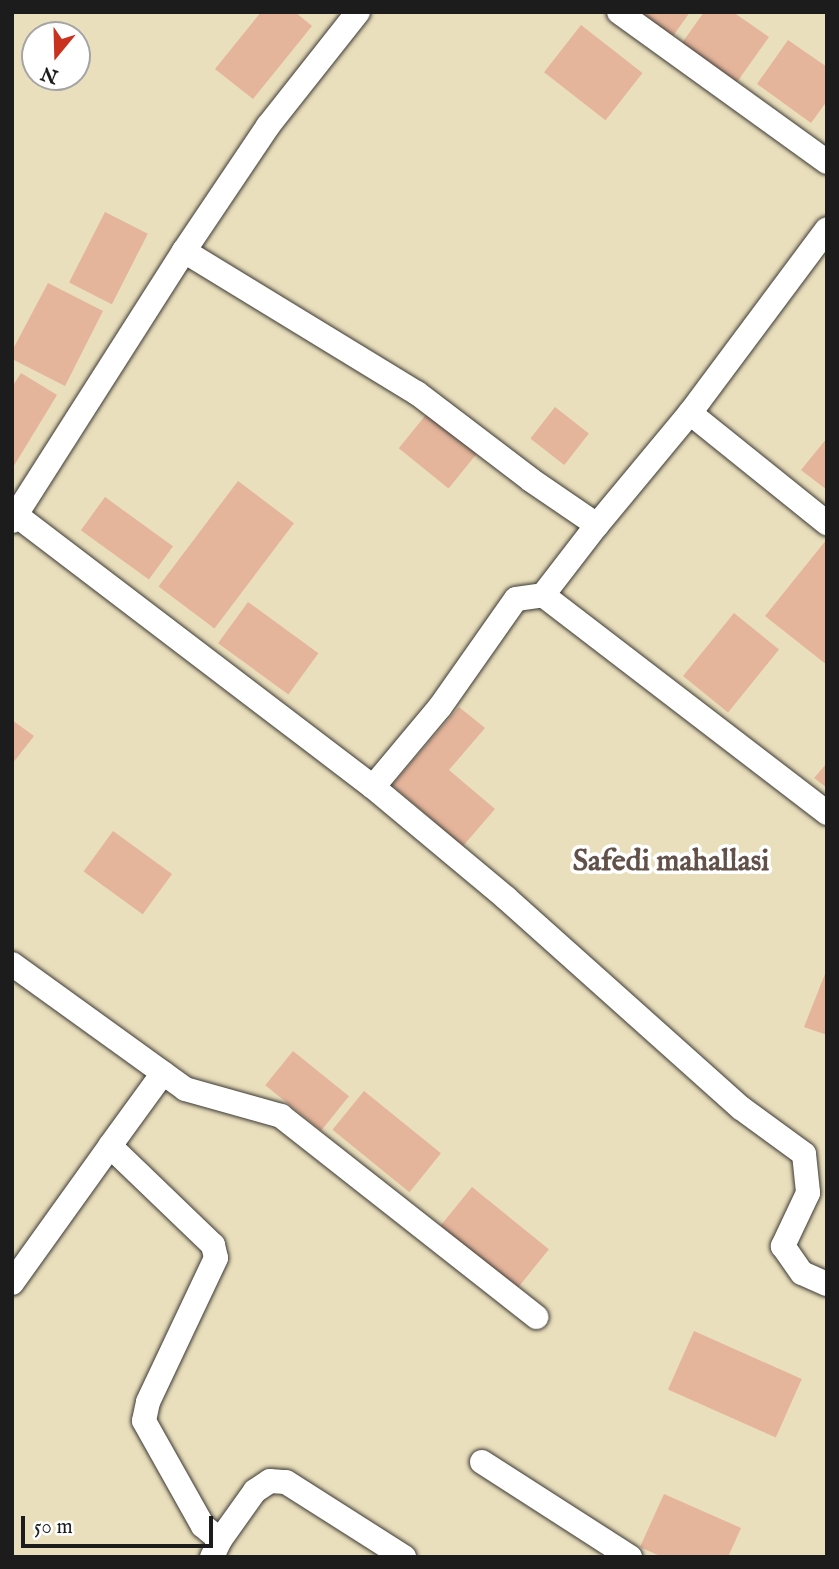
<!DOCTYPE html>
<style>
body{margin:0}
#map{position:relative;width:839px;height:1569px;overflow:hidden;background:#eadfbc;font-family:"IM FELL English",serif}
div>[style]{position:absolute}
[style*='--x']{left:calc(var(--x)*1px);top:calc(var(--y)*1px);width:calc(var(--w)*1px);rotate:calc(var(--a)*1deg)}
.building>*{inset:0;background:#e4b49b;transform-origin:0 0}
.roads{filter:drop-shadow(0 0 2px #3b3934) drop-shadow(0 0 2px #3b3934)}
.minor>*{height:24px;margin:-12px;padding:0 12px;transform-origin:12px;border-radius:12px;background:#fff}
span{translate:-50% -50%;white-space:nowrap;text-align:center;line-height:1.15;-webkit-text-stroke:7px #fff;paint-order:stroke}
.neighbourhood-label{font-size:30px;color:#625148;font-weight:700}
.frame{position:absolute;inset:0;border:14px solid #1c1c1c;pointer-events:none}
.north{position:absolute;left:21px;top:21px;width:70px;height:70px;box-sizing:border-box;background:#fff;border:2px solid #a4a4a4;border-radius:50%;rotate:199deg;font-size:19px;font-weight:700;line-height:28px;text-align:center;color:#1c1c1c}
.north::after{content:'';display:block;margin:auto;width:24px;height:32px;background:#c8321e;clip-path:polygon(50% 0,100% 100%,50% 72%,0 100%)}
.scale{position:absolute;left:21px;top:1516px;width:192px;height:32px;box-sizing:border-box;border:4px solid #1c1c1c;border-top:0;padding-left:9px;font-size:21px;line-height:24px;white-space:nowrap;color:#1c1c1c;-webkit-text-stroke:5px #fff;paint-order:stroke}
</style>
<div id="map">
<div class="building">
<i style="clip-path:polygon(261px 12px,295px 12px,312px 26px,253px 99px,215px 69px)"></i>
<i style="clip-path:polygon(639px 12px,690px 12px,673px 36px)"></i>
<i style="clip-path:polygon(704px 12px,733px 12px,769px 37px,737px 82px,682px 43px)"></i>
<i style="left:581px;top:25px;width:78px;height:60px;rotate:38deg"></i>
<i style="clip-path:polygon(788px 40px,827px 67px,827px 101px,811px 123px,757px 84px)"></i>
<i style="left:105px;top:212px;width:48px;height:79px;rotate:27deg"></i>
<i style="clip-path:polygon(48px 283px,103px 311px,65px 386px,12px 359px,12px 351px)"></i>
<i style="clip-path:polygon(21px 373px,57px 395px,12px 469px,12px 387px)"></i>
<i style="left:555px;top:407px;width:43px;height:40px;rotate:38deg"></i>
<i style="left:429px;top:411px;width:64px;height:48px;rotate:39deg"></i>
<i style="clip-path:polygon(827px 438px,827px 490px,801px 470px)"></i>
<i style="left:238px;top:481px;width:70px;height:132px;rotate:37deg"></i>
<i style="left:105px;top:497px;width:84px;height:41px;rotate:36deg"></i>
<i style="clip-path:polygon(827px 539px,827px 665px,765px 616px)"></i>
<i style="left:248px;top:602px;width:87px;height:51px;rotate:36deg"></i>
<i style="left:734px;top:613px;width:58px;height:81px;rotate:39deg"></i>
<i style="clip-path:polygon(459px 707px,485px 728px,449px 770px,495px 809px,463px 846px,392px 785px)"></i>
<i style="clip-path:polygon(12px 720px,34px 736px,12px 764px)"></i>
<i style="clip-path:polygon(827px 763px,827px 788px,814px 778px)"></i>
<i style="left:113px;top:831px;width:73px;height:50px;rotate:36deg"></i>
<i style="clip-path:polygon(827px 969px,827px 1035px,804px 1027px)"></i>
<i style="left:293px;top:1051px;width:72px;height:44px;rotate:39deg"></i>
<i style="left:364px;top:1091px;width:99px;height:50px;rotate:39deg"></i>
<i style="left:472px;top:1187px;width:99px;height:50px;rotate:39deg"></i>
<i style="left:694px;top:1331px;width:118px;height:64px;rotate:24deg"></i>
<i style="clip-path:polygon(664px 1494px,741px 1528px,728px 1557px,662px 1557px,640px 1547px)"></i>
</div>
<div class="roads">
<div class="minor">
<i style="--x:619;--y:12;--w:256;--a:35.8"></i>
<i style="--x:184;--y:251;--w:273;--a:31.4"></i>
<i style="--x:417;--y:393;--w:143;--a:37.3"></i>
<i style="--x:531;--y:480;--w:80;--a:34.3"></i>
<i style="--x:690;--y:413;--w:176;--a:38.8"></i>
<i style="--x:16;--y:515;--w:449;--a:37.3"></i>
<i style="--x:373;--y:787;--w:104;--a:-50.1"></i>
<i style="--x:440;--y:707;--w:132;--a:-54.9"></i>
<i style="--x:516;--y:599;--w:27;--a:-8"></i>
<i style="--x:543;--y:595;--w:88;--a:-52.4"></i>
<i style="--x:597;--y:525;--w:146;--a:-50.3"></i>
<i style="--x:690;--y:413;--w:229;--a:-53.3"></i>
<i style="--x:12;--y:521;--w:320;--a:-57.5"></i>
<i style="--x:184;--y:251;--w:151;--a:-56.1"></i>
<i style="--x:268;--y:126;--w:145;--a:-51.7"></i>
<i style="--x:543;--y:595;--w:358;--a:37.5"></i>
<i style="--x:373;--y:787;--w:173;--a:39.8"></i>
<i style="--x:506;--y:898;--w:315;--a:41.8"></i>
<i style="--x:741;--y:1108;--w:78;--a:36.1"></i>
<i style="--x:804;--y:1154;--w:39;--a:84"></i>
<i style="--x:808;--y:1193;--w:59;--a:115.3"></i>
<i style="--x:783;--y:1246;--w:33;--a:55"></i>
<i style="--x:802;--y:1273;--w:27;--a:24"></i>
<i style="--x:12;--y:964;--w:213;--a:35.8"></i>
<i style="--x:185;--y:1089;--w:100;--a:15.7"></i>
<i style="--x:281;--y:1116;--w:325;--a:38.2"></i>
<i style="--x:163;--y:1073;--w:90;--a:126"></i>
<i style="--x:110;--y:1146;--w:143;--a:43.9"></i>
<i style="--x:213;--y:1245;--w:13;--a:77"></i>
<i style="--x:216;--y:1258;--w:159;--a:115.3"></i>
<i style="--x:148;--y:1402;--w:19;--a:102"></i>
<i style="--x:144;--y:1421;--w:120;--a:60.7"></i>
<i style="--x:203;--y:1526;--w:22;--a:39"></i>
<i style="--x:220;--y:1540;--w:19;--a:115"></i>
<i style="--x:12;--y:1283;--w:168;--a:-54.4"></i>
<i style="--x:482;--y:1462;--w:176;--a:32.7"></i>
<i style="--x:220;--y:1540;--w:60;--a:-54.5"></i>
<i style="--x:255;--y:1491;--w:18;--a:-34"></i>
<i style="--x:270;--y:1481;--w:16;--a:4"></i>
<i style="--x:286;--y:1482;--w:140;--a:32.4"></i>
</div>
</div>
<div class="neighbourhood-label">
<span style="left:671px;top:862px">Safedi mahallasi</span>
</div>
<div class="frame"></div>
<div class="north">N</div>
<div class="scale">50 m</div>
</div>
